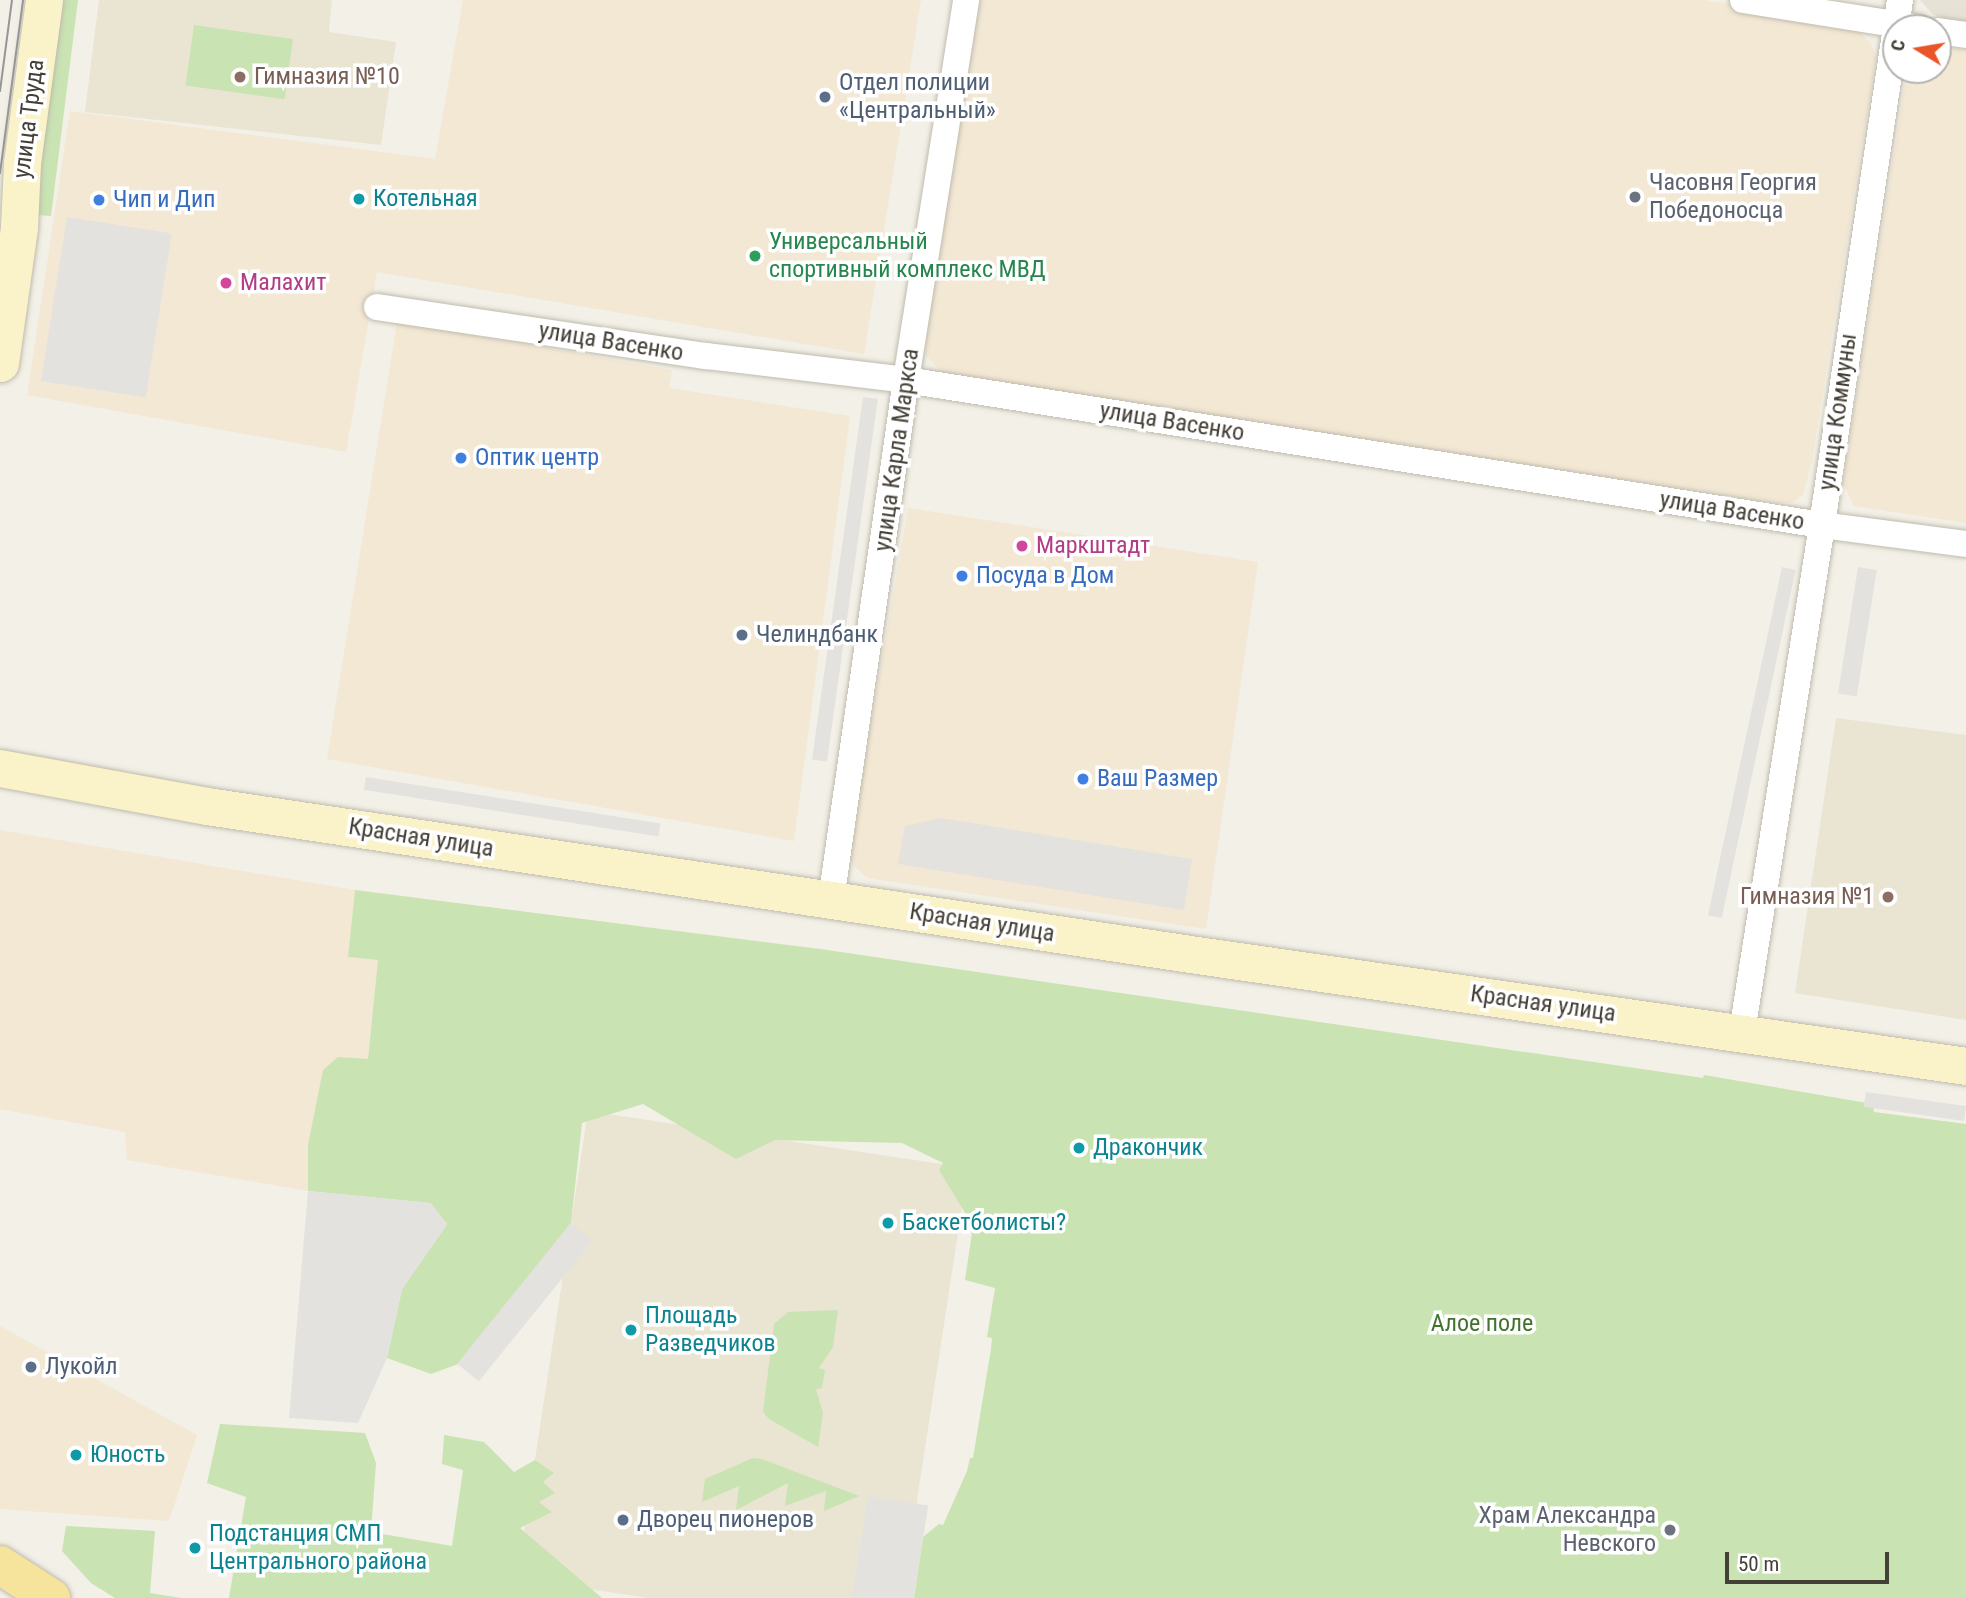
<!DOCTYPE html>
<meta charset="utf-8">
<style>
body{margin:0}
#map{position:relative;width:1966px;height:1598px;overflow:hidden;background:#f2f0e7;font-family:"Roboto Condensed",sans-serif}
div>[style]{position:absolute}
[style*='--x']{left:calc(var(--x)*1px);top:calc(var(--y)*1px);width:calc(var(--w)*1px);rotate:calc(var(--a)*1deg)}
.residential>*{inset:0;background:#e6e2d6}
.commercial>*{inset:0;background:#f2e8d4}
.education>*{inset:0;background:#eae5d2}
.green>*{inset:0;background:#c9e3b3;transform-origin:0 0}
.parking>*{inset:0;background:#e3e2df;transform-origin:0 0}
.roads{filter:drop-shadow(0 0 2px #c0bbad) drop-shadow(0 0 2px #c0bbad)}
.street>*{height:26px;margin:-13px;padding:0 13px;transform-origin:13px;border-radius:13px;background:#fff}
.secondary>*{height:37px;margin:-18.5px;padding:0 18.5px;transform-origin:18.5px;border-radius:18.5px;background:#faf2c9}
.primary>*{height:38px;margin:-19px;padding:0 19px;transform-origin:19px;border-radius:19px;background:#f6e49c}
.tram>*{height:2px;margin:-1px;padding:0 1px;transform-origin:1px;border-radius:1px;background:#969696}
.dots>*{width:19px;height:19px;translate:-50% -50%;box-sizing:border-box;border:4px solid #fff;border-radius:50%}
span{translate:-50% -50%;white-space:nowrap;text-align:center;line-height:1.15;-webkit-text-stroke:7px #fff;paint-order:stroke}
.education-label{font-size:24px;color:#785e54}
.left{translate:0 -50%;text-align:left}
.right{translate:-100% -50%;text-align:right}
.service-label{font-size:24px;color:#4e5e75}
.street-label{font-size:24px;color:#454037}
.worship-label{font-size:24px;color:#5b616d}
.culture-label{font-size:24px;color:#0d838f}
.shop-label{font-size:24px;color:#366cbe}
.leisure-label{font-size:24px;color:#27864d}
.hotel-label{font-size:24px;color:#b23c85}
.park-label{font-size:24px;color:#42722e}
.north{position:absolute;left:1882px;top:14px;width:70px;height:70px;box-sizing:border-box;background:#fff;border:2px solid #b5b3af;border-radius:50%;rotate:281deg;font-size:19px;font-weight:700;line-height:28px;text-align:center;color:#454037}
.north::after{content:'';display:block;margin:auto;width:24px;height:32px;background:#e95528;clip-path:polygon(50% 0,100% 100%,50% 72%,0 100%)}
.scale{position:absolute;left:1725px;top:1552px;width:164px;height:32px;box-sizing:border-box;border:4px solid #454037;border-top:0;padding-left:9px;font-size:21px;line-height:24px;white-space:nowrap;color:#454037;-webkit-text-stroke:5px #fff;paint-order:stroke}
</style>
<div id="map">
<div class="residential">
<i style="clip-path:polygon(1920px 0,1966px 0,1966px 25px,1932px 14px)"></i>
</div>
<div class="commercial">
<i style="clip-path:polygon(463px 0,921px 0,864px 354px,377px 272px,346px 452px,27px 395px,70px 111px,435px 159px)"></i>
<i style="clip-path:polygon(974px 0,1704px 0,1849px 23px,1871px 43px,1876px 57px,1812px 461px,1803px 495px,1793px 502px,1777px 503px,952px 376px,940px 371px,926px 355px,926px 342px)"></i>
<i style="clip-path:polygon(1948px 47px,1966px 50px,1966px 523px,1854px 506px,1843px 483px,1905px 82px,1910px 70px,1938px 70px,1938px 48px)"></i>
<i style="clip-path:polygon(397px 322px,672px 370px,669px 388px,850px 416px,794px 841px,327px 759px)"></i>
<i style="clip-path:polygon(908px 508px,1258px 562px,1206px 929px,867px 878px,852px 864px,849px 851px)"></i>
<i style="clip-path:polygon(0 830px,355px 890px,348px 957px,378px 960px,368px 1060px,338px 1057px,308px 1145px,308px 1191px,127px 1160px,125px 1132px,0 1109px)"></i>
<i style="clip-path:polygon(0 1326px,197px 1435px,169px 1521px,0 1509px)"></i>
</div>
<div class="education">
<i style="clip-path:polygon(99px 0,332px 0,329px 32px,396px 42px,381px 145px,85px 112px)"></i>
<i style="clip-path:polygon(1836px 718px,1966px 735px,1966px 1020px,1795px 993px)"></i>
<i style="clip-path:polygon(588px 1111px,968px 1168px,902px 1598px,648px 1598px,517px 1578px)"></i>
</div>
<div class="green">
<i style="clip-path:polygon(63px 0,78px 0,51px 216px,38px 215px,36px 198px)"></i>
<i style="left:194px;top:25px;width:100px;height:61px;rotate:8deg"></i>
<i style="clip-path:polygon(355px 890px,820px 949px,1703px 1078px,1704px 1075px,1873px 1104px,1874px 1112px,1966px 1124px,1966px 1598px,914px 1598px,923px 1537px,939px 1524px,943px 1525px,967px 1471px,970px 1458px,973px 1458px,991px 1349px,992px 1338px,987px 1337px,995px 1288px,965px 1280px,973px 1226px,939px 1170px,943px 1163px,902px 1143px,775px 1140px,736px 1159px,643px 1104px,582px 1123px,571px 1223px,458px 1364px,431px 1374px,387px 1358px,402px 1289px,447px 1224px,430px 1203px,308px 1191px,308px 1145px,323px 1070px,338px 1057px,368px 1059px,378px 960px,348px 957px)"></i>
<i style="clip-path:polygon(838px 1310px,833px 1347px,819px 1368px,825px 1370px,822px 1388px,816px 1389px,823px 1413px,818px 1447px,769px 1419px,763px 1412px,774px 1324px,788px 1312px)"></i>
<i style="clip-path:polygon(220px 1424px,365px 1433px,376px 1463px,371px 1532px,452px 1546px,463px 1470px,442px 1464px,444px 1435px,484px 1442px,514px 1472px,535px 1460px,554px 1473px,543px 1482px,555px 1493px,539px 1502px,552px 1512px,520px 1528px,602px 1598px,229px 1598px,246px 1497px,207px 1483px)"></i>
<i style="clip-path:polygon(753px 1458px,762px 1459px,859px 1496px,824px 1511px,826px 1491px,785px 1506px,788px 1483px,736px 1510px,739px 1486px,702px 1502px,705px 1479px)"></i>
<i style="clip-path:polygon(66px 1526px,155px 1531px,150px 1593px,181px 1598px,115px 1598px,91px 1583px,62px 1551px)"></i>
</div>
<div class="parking">
<i style="left:67px;top:217px;width:106px;height:166px;rotate:9deg"></i>
<i style="left:863px;top:397px;width:15px;height:366px;rotate:8deg"></i>
<i style="left:1782px;top:567px;width:14px;height:356px;rotate:12deg"></i>
<i style="left:1858px;top:567px;width:19px;height:128px;rotate:9deg"></i>
<i style="left:366px;top:777px;width:298px;height:13px;rotate:9deg"></i>
<i style="clip-path:polygon(941px 818px,1192px 859px,1184px 910px,898px 864px,905px 826px)"></i>
<i style="left:1866px;top:1092px;width:101px;height:15px;rotate:8deg"></i>
<i style="clip-path:polygon(308px 1191px,431px 1203px,447px 1225px,402px 1289px,387px 1358px,358px 1423px,289px 1418px)"></i>
<i style="left:571px;top:1223px;width:28px;height:181px;rotate:39deg"></i>
<i style="left:868px;top:1496px;width:61px;height:103px;rotate:9deg"></i>
</div>
<div class="roads">
<div class="street">
<i style="--x:1743;--y:0;--w:178;--a:9"></i>
<i style="--x:1938;--y:31;--w:28;--a:8"></i>
<i style="--x:377;--y:307;--w:333;--a:8.5"></i>
<i style="--x:706;--y:356;--w:201;--a:6.8"></i>
<i style="--x:906;--y:380;--w:927;--a:9"></i>
<i style="--x:1822;--y:525;--w:145;--a:7.5"></i>
<i style="--x:831;--y:900;--w:525;--a:-81.79"></i>
<i style="--x:906;--y:380;--w:385;--a:-81"></i>
<i style="--x:1742;--y:1032;--w:513;--a:-81.03"></i>
<i style="--x:1822;--y:525;--w:531;--a:-81.55"></i>
</div>
<div class="secondary">
<i style="--x:0;--y:363;--w:137;--a:-82"></i>
<i style="--x:19;--y:227;--w:64;--a:-87.3"></i>
<i style="--x:22;--y:163;--w:164;--a:-82.3"></i>
<i style="--x:0;--y:768;--w:210;--a:10.4"></i>
<i style="--x:207;--y:806;--w:994;--a:8.56"></i>
<i style="--x:1190;--y:954;--w:784;--a:8.21"></i>
</div>
<div class="primary">
<i style="--x:0;--y:1565;--w:61;--a:32.9"></i>
</div>
</div>
<div class="tram">
<i style="--x:0;--y:91;--w:92;--a:-82.5"></i>
<i style="--x:0;--y:173;--w:175;--a:-82.4"></i>
</div>
<div class="dots">
<i style="left:240px;top:77px;background:#8d6e63"></i>
<i style="left:825px;top:97px;background:#5c6f8a"></i>
<i style="left:1635px;top:197px;background:#6b7280"></i>
<i style="left:359px;top:199px;background:#0f9aa8"></i>
<i style="left:99px;top:200px;background:#3f7fe0"></i>
<i style="left:755px;top:256px;background:#2e9e5b"></i>
<i style="left:226px;top:283px;background:#d1479c"></i>
<i style="left:461px;top:458px;background:#3f7fe0"></i>
<i style="left:1022px;top:546px;background:#d1479c"></i>
<i style="left:962px;top:576px;background:#3f7fe0"></i>
<i style="left:742px;top:635px;background:#5c6f8a"></i>
<i style="left:1083px;top:779px;background:#3f7fe0"></i>
<i style="left:1888px;top:897px;background:#8d6e63"></i>
<i style="left:1079px;top:1148px;background:#0f9aa8"></i>
<i style="left:888px;top:1223px;background:#0f9aa8"></i>
<i style="left:631px;top:1330px;background:#0f9aa8"></i>
<i style="left:31px;top:1367px;background:#5c6f8a"></i>
<i style="left:76px;top:1455px;background:#0f9aa8"></i>
<i style="left:623px;top:1520px;background:#5c6f8a"></i>
<i style="left:1670px;top:1530px;background:#6b7280"></i>
<i style="left:195px;top:1548px;background:#0f9aa8"></i>
</div>
<div class="education-label">
<span class="left" style="left:254px;top:77px">Гимназия №10</span>
<span class="right" style="left:1874px;top:897px">Гимназия №1</span>
</div>
<div class="service-label">
<span class="left" style="left:839px;top:97px">Отдел полиции<br>«Центральный»</span>
<span class="left" style="left:756px;top:635px">Челиндбанк</span>
<span class="left" style="left:45px;top:1367px">Лукойл</span>
<span class="left" style="left:637px;top:1520px">Дворец пионеров</span>
</div>
<div class="street-label">
<span style="left:29px;top:119px;rotate:-83deg">улица Труда</span>
<span style="left:611px;top:342px;rotate:9deg">улица Васенко</span>
<span style="left:1838px;top:412px;rotate:-82deg">улица Коммуны</span>
<span style="left:1172px;top:422px;rotate:9deg">улица Васенко</span>
<span style="left:897px;top:450px;rotate:-82deg">улица Карла Маркса</span>
<span style="left:1732px;top:511px;rotate:9deg">улица Васенко</span>
<span style="left:421px;top:838px;rotate:9deg">Красная улица</span>
<span style="left:982px;top:923px;rotate:9deg">Красная улица</span>
<span style="left:1543px;top:1004px;rotate:8deg">Красная улица</span>
</div>
<div class="worship-label">
<span class="left" style="left:1649px;top:197px">Часовня Георгия<br>Победоносца</span>
<span class="right" style="left:1656px;top:1530px">Храм Александра<br>Невского</span>
</div>
<div class="culture-label">
<span class="left" style="left:373px;top:199px">Котельная</span>
<span class="left" style="left:1093px;top:1148px">Дракончик</span>
<span class="left" style="left:902px;top:1223px">Баскетболисты?</span>
<span class="left" style="left:645px;top:1330px">Площадь<br>Разведчиков</span>
<span class="left" style="left:90px;top:1455px">Юность</span>
<span class="left" style="left:209px;top:1548px">Подстанция СМП<br>Центрального района</span>
</div>
<div class="shop-label">
<span class="left" style="left:113px;top:200px">Чип и Дип</span>
<span class="left" style="left:475px;top:458px">Оптик центр</span>
<span class="left" style="left:976px;top:576px">Посуда в Дом</span>
<span class="left" style="left:1097px;top:779px">Ваш Размер</span>
</div>
<div class="leisure-label">
<span class="left" style="left:769px;top:256px">Универсальный<br>спортивный комплекс МВД</span>
</div>
<div class="hotel-label">
<span class="left" style="left:240px;top:283px">Малахит</span>
<span class="left" style="left:1036px;top:546px">Маркштадт</span>
</div>
<div class="park-label">
<span style="left:1482px;top:1324px">Алое поле</span>
</div>
<div class="north">С</div>
<div class="scale">50 m</div>
</div>
